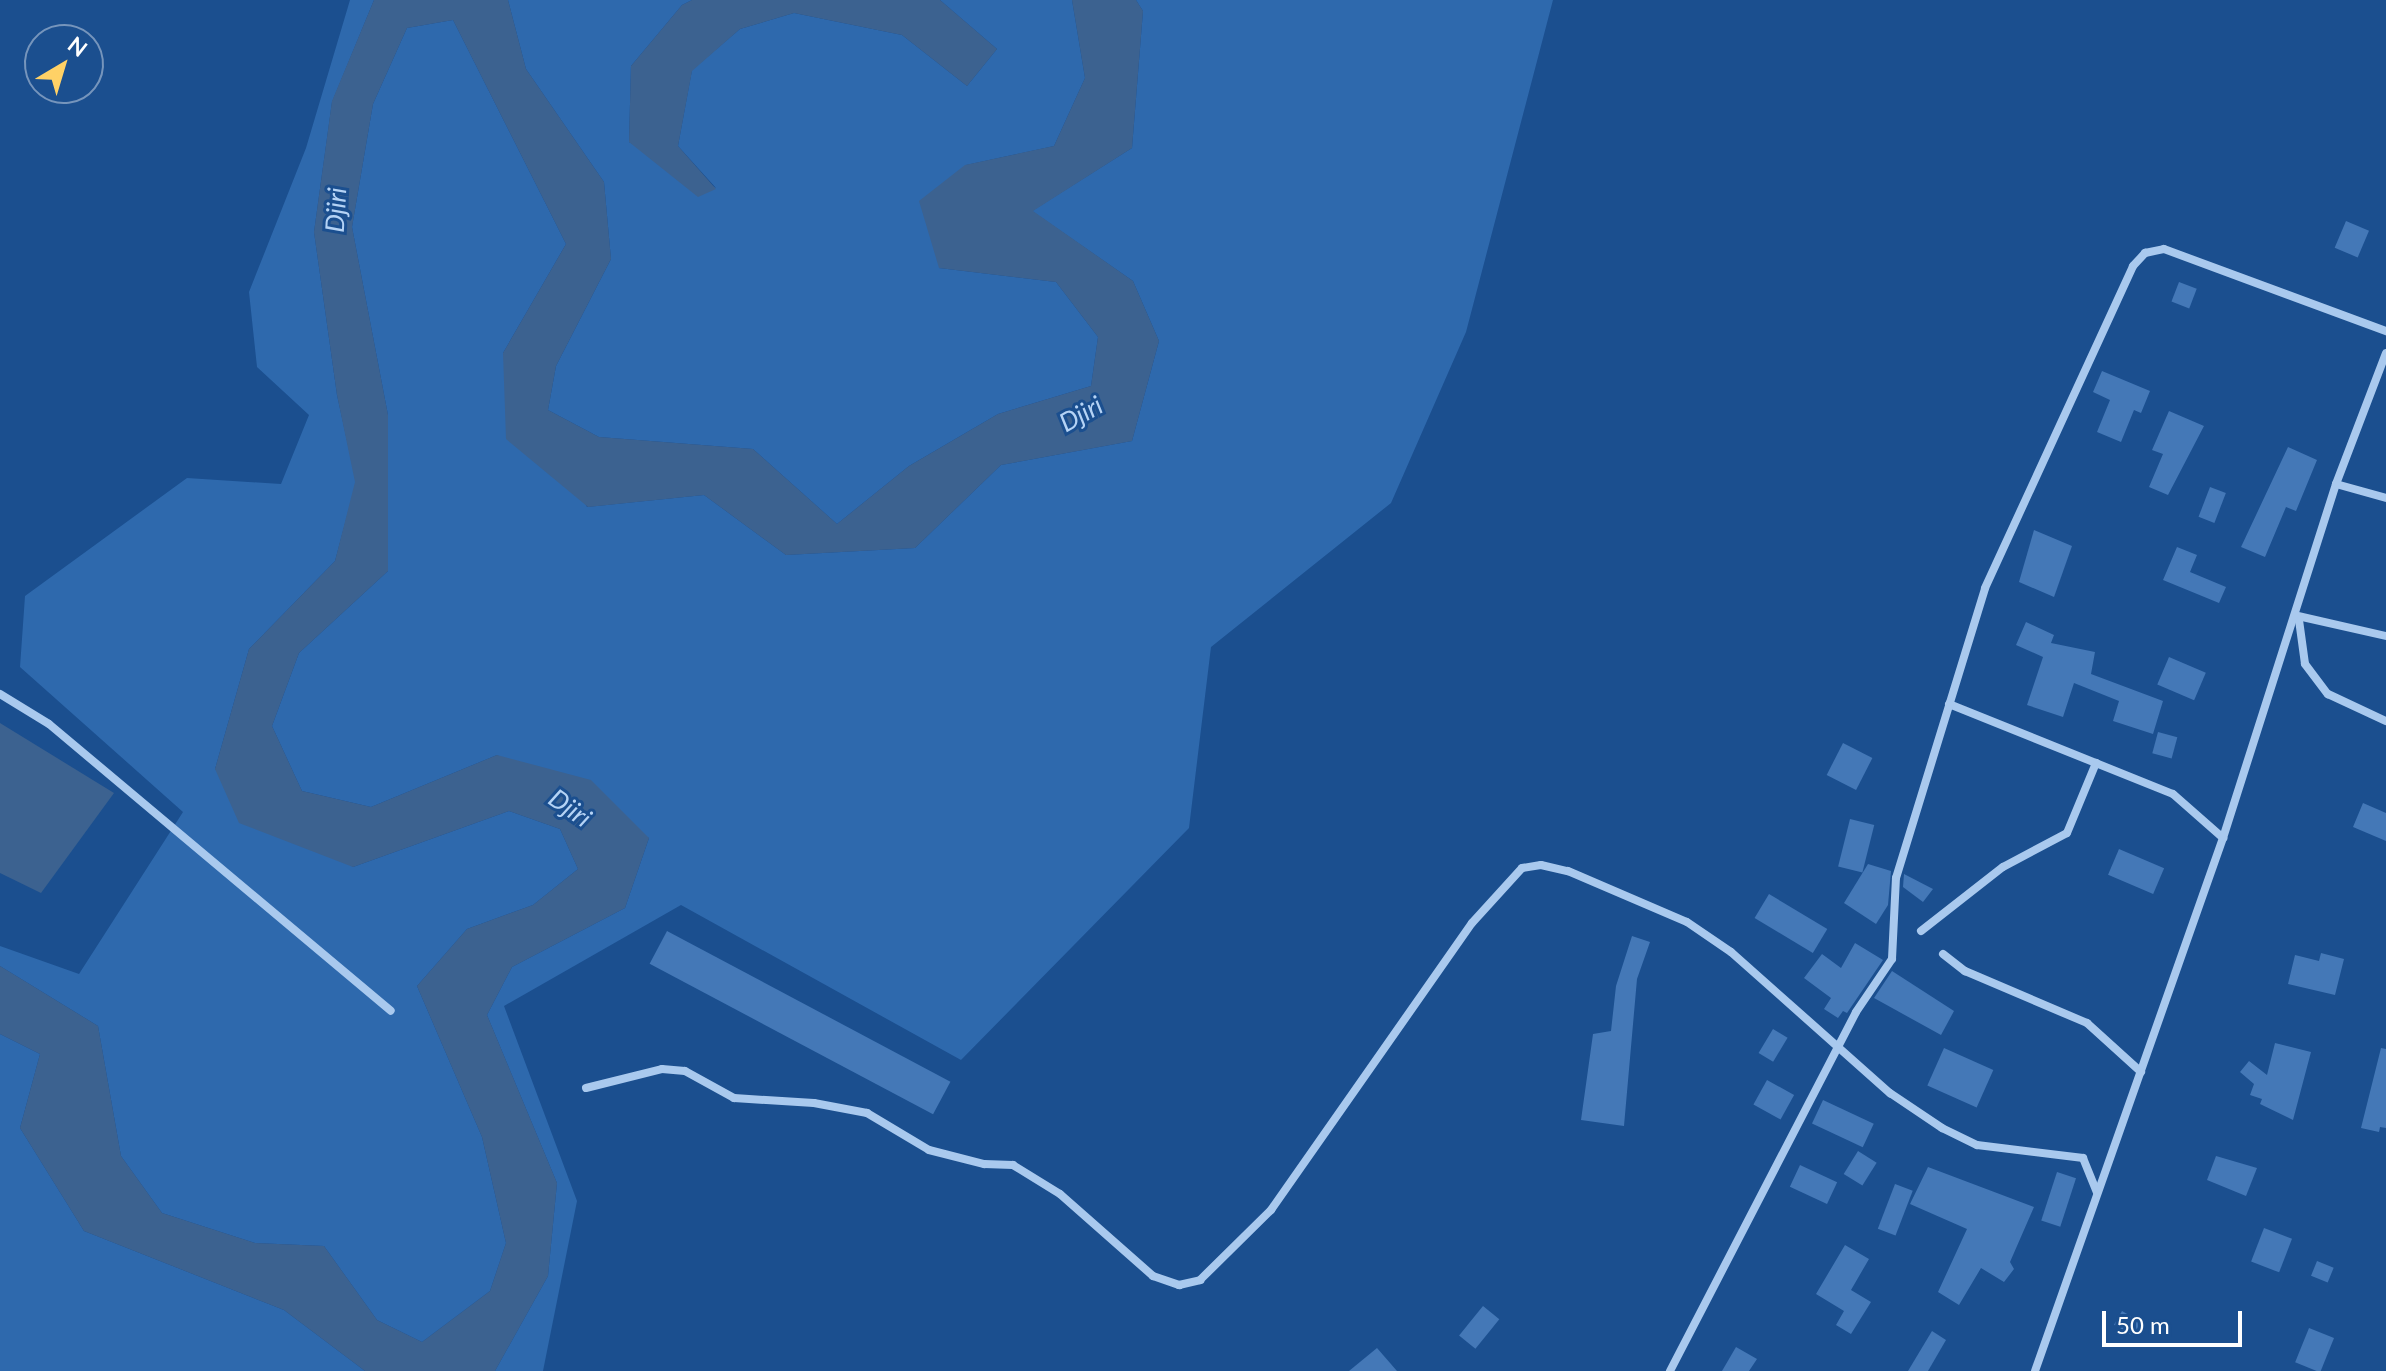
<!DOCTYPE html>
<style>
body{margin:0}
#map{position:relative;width:2386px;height:1371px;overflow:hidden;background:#1b4f8f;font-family:Lato,sans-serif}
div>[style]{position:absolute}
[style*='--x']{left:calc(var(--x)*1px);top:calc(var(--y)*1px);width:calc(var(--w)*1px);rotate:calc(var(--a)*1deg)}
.green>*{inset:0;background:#2e69ad}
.water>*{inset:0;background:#3c6290}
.building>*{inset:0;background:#4478b7;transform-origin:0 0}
.minor>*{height:8px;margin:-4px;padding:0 4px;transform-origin:4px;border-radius:4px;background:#a9c9ee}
span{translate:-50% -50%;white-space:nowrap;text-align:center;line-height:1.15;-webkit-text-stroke:6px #1b4f8f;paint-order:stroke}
.water-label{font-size:26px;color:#b5d3f5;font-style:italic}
.north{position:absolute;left:24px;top:24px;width:80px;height:80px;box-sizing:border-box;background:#1b4f8f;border:2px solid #7695bc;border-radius:50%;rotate:38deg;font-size:22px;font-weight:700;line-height:32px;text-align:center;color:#fff}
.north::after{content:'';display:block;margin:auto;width:28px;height:36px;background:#ffd166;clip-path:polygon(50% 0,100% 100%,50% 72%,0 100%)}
.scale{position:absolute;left:2102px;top:1311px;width:140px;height:36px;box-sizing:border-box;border:4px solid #fff;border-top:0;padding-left:10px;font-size:24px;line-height:28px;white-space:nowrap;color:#fff;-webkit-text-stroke:6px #1b4f8f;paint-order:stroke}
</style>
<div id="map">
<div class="green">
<i style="clip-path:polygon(350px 0,374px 0,332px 102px,314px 232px,337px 395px,356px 482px,335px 561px,249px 649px,215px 769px,353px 867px,509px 811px,560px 829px,578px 869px,533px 905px,467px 929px,417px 986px,482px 1137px,506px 1243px,490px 1291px,422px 1342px,377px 1320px,324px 1246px,255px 1243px,162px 1213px,121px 1156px,98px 1026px,0 966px,0 946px,79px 974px,183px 812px,20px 667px,25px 596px,187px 478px,281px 484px,309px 415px,257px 367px,249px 292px,306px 148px)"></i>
<i style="clip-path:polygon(508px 0,692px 0,682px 5px,631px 66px,629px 142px,716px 188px,678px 146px,692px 70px,740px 29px,794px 13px,902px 35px,967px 86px,997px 49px,940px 0,1072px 0,1085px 78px,1054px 146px,966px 165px,939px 268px,1056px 282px,1098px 337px,1091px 386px,998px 414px,909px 466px,837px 524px,753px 449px,599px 437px,548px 410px,556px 366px,611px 259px,604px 182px,526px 69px)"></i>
<i style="clip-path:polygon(1136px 0,1553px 0,1466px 332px,1391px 503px,1211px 647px,1189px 828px,961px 1060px,681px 905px,504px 1006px,577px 1201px,543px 1371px,495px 1371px,548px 1276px,557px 1183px,487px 1015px,512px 967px,625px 908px,649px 838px,497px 755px,371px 807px,302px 791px,272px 726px,299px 653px,388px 571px,388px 415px,352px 227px,373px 104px,407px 28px,453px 20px,566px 244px,503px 353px,587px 507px,704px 495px,786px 555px,915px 548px,1001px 465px,1132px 441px,1159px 341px,1133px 281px,1032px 211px,1132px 148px,1143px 11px)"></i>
<i style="clip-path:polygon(0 1034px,40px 1054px,20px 1128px,84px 1231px,284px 1310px,365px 1371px,0 1371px)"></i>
</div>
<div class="water">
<i style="clip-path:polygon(374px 0,508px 0,526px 69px,604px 182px,611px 259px,556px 366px,548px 410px,599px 437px,753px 449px,837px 524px,909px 466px,998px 414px,1091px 386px,1098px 337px,1056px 282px,939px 268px,919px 201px,965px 165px,1054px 146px,1085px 78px,1072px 0,1136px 0,1143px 11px,1132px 148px,1033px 211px,1133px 281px,1159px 341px,1132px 441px,1001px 465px,915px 548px,786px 555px,704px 495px,588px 507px,506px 439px,503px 353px,566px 244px,453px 20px,407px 28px,373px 104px,352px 227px,388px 415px,388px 571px,299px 653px,272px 726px,302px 791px,371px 807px,497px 755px,591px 780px,649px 838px,625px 908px,512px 967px,487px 1015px,557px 1183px,548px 1276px,495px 1371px,365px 1371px,284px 1310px,84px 1231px,20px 1128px,40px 1054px,0 1034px,0 966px,98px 1026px,121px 1156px,162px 1213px,255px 1243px,324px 1246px,377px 1320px,422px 1342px,490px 1291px,506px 1243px,482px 1137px,417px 986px,467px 929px,533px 905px,578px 869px,560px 829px,509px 811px,353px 867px,239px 823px,215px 769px,249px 649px,335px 561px,355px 482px,337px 395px,314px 232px,332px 101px)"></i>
<i style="clip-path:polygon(692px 0,940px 0,997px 49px,967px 86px,902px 35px,794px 13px,740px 29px,692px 71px,678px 146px,716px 189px,698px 197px,629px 142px,631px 66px,682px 5px)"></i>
<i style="clip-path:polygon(0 723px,114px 793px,41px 893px,0 873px)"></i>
</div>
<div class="building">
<i style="left:2346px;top:221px;width:25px;height:29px;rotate:23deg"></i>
<i style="left:2179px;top:282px;width:19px;height:21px;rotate:21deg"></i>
<i style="clip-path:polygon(2102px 371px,2150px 391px,2141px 413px,2134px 410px,2121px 442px,2097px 432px,2110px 400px,2093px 392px)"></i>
<i style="clip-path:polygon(2169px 411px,2204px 426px,2168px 495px,2149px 487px,2163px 454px,2152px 450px)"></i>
<i style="clip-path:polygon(2288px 447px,2317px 460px,2296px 511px,2286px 507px,2265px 557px,2241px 547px)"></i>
<i style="left:2210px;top:487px;width:17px;height:32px;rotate:21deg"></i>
<i style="clip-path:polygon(2034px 530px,2072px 546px,2054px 597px,2019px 582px)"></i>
<i style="clip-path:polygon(2177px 547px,2197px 555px,2190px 572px,2226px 587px,2219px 603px,2163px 580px)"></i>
<i style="clip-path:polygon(2026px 622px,2054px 635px,2051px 643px,2095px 652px,2091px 674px,2163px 701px,2153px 734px,2113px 721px,2119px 701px,2074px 683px,2063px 717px,2027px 705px,2043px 657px,2016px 645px)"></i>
<i style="left:2169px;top:657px;width:40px;height:30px;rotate:23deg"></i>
<i style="left:2158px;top:732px;width:20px;height:22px;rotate:15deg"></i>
<i style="left:1843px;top:743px;width:33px;height:36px;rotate:27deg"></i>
<i style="clip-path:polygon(2363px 803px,2386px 813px,2386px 841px,2353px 827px)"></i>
<i style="left:1850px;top:819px;width:25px;height:49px;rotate:14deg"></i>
<i style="left:2119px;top:849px;width:49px;height:28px;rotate:23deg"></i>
<i style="clip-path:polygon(1868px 864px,1891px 871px,1888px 905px,1876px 924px,1844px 903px)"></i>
<i style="clip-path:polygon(1904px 874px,1933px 889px,1923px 902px,1903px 887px)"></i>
<i style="left:1769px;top:894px;width:68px;height:28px;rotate:31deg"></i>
<i style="left:667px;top:931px;width:321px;height:37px;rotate:28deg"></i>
<i style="clip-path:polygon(1632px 936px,1650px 942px,1637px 979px,1624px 1126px,1581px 1120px,1593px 1034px,1611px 1031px,1616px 986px)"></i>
<i style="clip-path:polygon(1855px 943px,1883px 960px,1847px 1013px,1843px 1011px,1838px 1018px,1824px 1009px,1831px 998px,1804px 978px,1822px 954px,1841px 968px)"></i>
<i style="clip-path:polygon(2321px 953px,2344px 959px,2335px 995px,2288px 984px,2295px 955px,2319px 961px)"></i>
<i style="clip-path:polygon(1892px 971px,1954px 1011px,1941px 1035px,1874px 998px)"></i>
<i style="left:1773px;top:1029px;width:17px;height:28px;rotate:31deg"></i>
<i style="clip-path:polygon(2275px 1043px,2311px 1052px,2293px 1120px,2260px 1104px,2262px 1099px,2250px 1095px,2254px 1084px,2240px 1072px,2249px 1061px,2267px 1075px)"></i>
<i style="left:1944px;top:1048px;width:54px;height:41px;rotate:24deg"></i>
<i style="clip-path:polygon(2381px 1048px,2386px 1049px,2386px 1128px,2380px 1127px,2379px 1132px,2361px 1128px)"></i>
<i style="left:1767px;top:1080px;width:31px;height:28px;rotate:29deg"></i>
<i style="left:1823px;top:1100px;width:56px;height:26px;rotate:25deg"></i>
<i style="left:1858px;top:1151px;width:22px;height:27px;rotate:32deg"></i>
<i style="clip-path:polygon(2216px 1156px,2257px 1168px,2246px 1196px,2207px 1180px)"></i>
<i style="left:1800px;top:1165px;width:41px;height:24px;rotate:25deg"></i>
<i style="clip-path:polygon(1928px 1167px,2034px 1207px,2010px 1262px,2014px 1269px,2004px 1282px,1981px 1268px,1959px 1305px,1938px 1292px,1967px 1229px,1910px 1204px)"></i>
<i style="left:2057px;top:1172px;width:20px;height:51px;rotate:18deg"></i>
<i style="left:1895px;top:1184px;width:19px;height:48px;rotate:21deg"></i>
<i style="left:2264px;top:1228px;width:30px;height:36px;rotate:21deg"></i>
<i style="clip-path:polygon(1845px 1245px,1869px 1259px,1851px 1290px,1871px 1302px,1851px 1334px,1836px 1325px,1844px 1311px,1816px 1294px)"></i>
<i style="left:2317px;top:1261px;width:18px;height:16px;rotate:22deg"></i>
<i style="left:1483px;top:1306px;width:21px;height:38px;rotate:39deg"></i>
<i style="left:2122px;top:1311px;width:22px;height:16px;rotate:30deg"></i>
<i style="left:2309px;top:1328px;width:27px;height:37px;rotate:22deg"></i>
<i style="clip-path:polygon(1932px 1331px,1946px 1340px,1928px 1371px,1908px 1371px)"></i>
<i style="clip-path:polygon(1736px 1347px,1757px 1359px,1749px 1371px,1722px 1371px)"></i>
<i style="clip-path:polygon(1377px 1348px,1397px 1371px,1349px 1371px)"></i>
</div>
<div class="minor">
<i style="--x:2336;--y:484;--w:52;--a:15.6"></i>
<i style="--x:2298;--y:616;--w:90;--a:12.8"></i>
<i style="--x:2299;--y:620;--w:44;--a:82.2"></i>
<i style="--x:2305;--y:664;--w:38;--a:53"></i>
<i style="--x:2328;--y:694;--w:64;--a:25"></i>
<i style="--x:0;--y:694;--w:57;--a:31.5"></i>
<i style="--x:49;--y:724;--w:446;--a:40"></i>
<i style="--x:1949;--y:704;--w:241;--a:21.9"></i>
<i style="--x:2173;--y:794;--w:67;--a:41.3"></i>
<i style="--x:1921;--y:931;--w:104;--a:-38"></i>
<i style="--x:2003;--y:867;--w:72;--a:-28"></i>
<i style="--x:2067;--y:833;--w:76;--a:-67.5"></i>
<i style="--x:1943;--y:954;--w:28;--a:38"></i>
<i style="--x:1965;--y:971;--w:133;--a:23.1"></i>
<i style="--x:2087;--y:1023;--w:73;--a:42.2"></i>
<i style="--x:586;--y:1088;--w:78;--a:-14"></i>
<i style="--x:662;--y:1069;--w:23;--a:5"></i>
<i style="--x:685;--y:1071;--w:56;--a:28.9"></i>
<i style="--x:734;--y:1098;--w:80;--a:3.6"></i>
<i style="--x:814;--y:1103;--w:54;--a:10.7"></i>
<i style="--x:867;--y:1113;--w:72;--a:30.8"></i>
<i style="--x:929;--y:1150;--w:57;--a:14.3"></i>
<i style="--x:984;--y:1164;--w:29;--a:2"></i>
<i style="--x:1013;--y:1165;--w:55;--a:31.7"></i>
<i style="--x:1060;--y:1194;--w:124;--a:41.4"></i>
<i style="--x:1153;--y:1276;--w:28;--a:19"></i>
<i style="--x:1179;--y:1285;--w:22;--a:-13"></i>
<i style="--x:1200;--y:1280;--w:100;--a:-44.6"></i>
<i style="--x:1271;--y:1210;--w:350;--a:-55"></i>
<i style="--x:1472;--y:923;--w:74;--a:-47.7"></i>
<i style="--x:1522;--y:868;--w:19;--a:-9"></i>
<i style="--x:1541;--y:865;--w:28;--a:13"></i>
<i style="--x:1568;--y:871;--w:129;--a:23.2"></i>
<i style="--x:1687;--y:922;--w:53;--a:34.3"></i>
<i style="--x:1731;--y:952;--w:213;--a:41.6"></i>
<i style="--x:1890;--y:1093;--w:63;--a:33.9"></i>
<i style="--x:1942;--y:1128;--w:39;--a:26"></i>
<i style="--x:1977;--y:1145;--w:107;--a:7"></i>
<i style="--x:2083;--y:1158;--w:37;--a:68"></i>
<i style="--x:1670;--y:1371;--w:404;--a:-62.6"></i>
<i style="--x:1856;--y:1012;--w:64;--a:-55.8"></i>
<i style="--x:1892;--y:959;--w:81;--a:-87.2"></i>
<i style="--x:1896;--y:878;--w:303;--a:-72.9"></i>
<i style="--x:1985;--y:588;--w:354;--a:-65.3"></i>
<i style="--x:2133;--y:266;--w:18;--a:-47"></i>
<i style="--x:2145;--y:253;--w:19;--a:-12"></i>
<i style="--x:2164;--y:249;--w:237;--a:20.3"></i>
<i style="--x:2035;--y:1371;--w:565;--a:-70.57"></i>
<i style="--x:2223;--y:838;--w:372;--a:-72.3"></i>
<i style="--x:2336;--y:484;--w:140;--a:-69.1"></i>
</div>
<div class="water-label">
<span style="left:336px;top:210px;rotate:-87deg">Djiri</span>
<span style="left:1081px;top:414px;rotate:-29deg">Djiri</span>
<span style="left:570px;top:808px;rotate:35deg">Djiri</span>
</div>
<div class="north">N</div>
<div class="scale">50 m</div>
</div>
